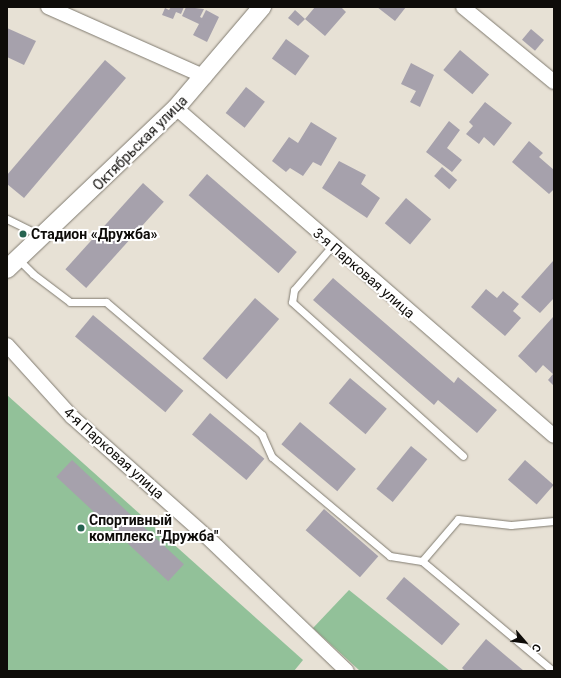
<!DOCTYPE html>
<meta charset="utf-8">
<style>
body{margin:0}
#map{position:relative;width:561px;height:678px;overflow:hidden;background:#e7e1d5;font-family:Roboto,sans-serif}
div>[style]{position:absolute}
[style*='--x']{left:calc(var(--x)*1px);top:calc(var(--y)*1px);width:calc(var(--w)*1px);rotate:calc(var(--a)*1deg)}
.green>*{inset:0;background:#92c199}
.building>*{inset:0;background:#a6a1ac;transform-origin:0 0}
.roads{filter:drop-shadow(0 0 1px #807b70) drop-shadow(0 0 1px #807b70)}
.service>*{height:7px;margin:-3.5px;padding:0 3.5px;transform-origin:3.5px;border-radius:3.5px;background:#fff}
.minor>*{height:14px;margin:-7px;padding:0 7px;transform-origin:7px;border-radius:7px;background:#fff}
.tertiary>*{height:18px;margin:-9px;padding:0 9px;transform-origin:9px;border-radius:9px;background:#fff}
.dots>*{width:11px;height:11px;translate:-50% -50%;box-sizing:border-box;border:2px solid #fff;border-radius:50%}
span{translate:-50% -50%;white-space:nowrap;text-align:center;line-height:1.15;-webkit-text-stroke:4px #fff;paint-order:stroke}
.street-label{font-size:14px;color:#0e0c09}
.poi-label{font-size:14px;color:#0e0c09;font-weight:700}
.left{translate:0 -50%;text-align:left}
.frame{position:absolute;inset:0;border:8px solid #0e0c09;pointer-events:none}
.north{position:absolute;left:505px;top:622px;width:40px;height:40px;-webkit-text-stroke:3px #fff;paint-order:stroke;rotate:118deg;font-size:11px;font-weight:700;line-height:16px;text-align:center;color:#0e0c09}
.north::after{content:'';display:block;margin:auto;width:14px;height:18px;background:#0e0c09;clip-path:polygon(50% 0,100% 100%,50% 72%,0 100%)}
</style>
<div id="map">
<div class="green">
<i style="clip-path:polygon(7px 395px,303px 660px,294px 671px,7px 671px)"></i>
<i style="clip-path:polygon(349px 590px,450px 671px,360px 671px,313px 628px)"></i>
</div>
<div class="building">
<i style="clip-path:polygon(171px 7px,184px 7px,181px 14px,176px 12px,173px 19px,162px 15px,165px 8px,169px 10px)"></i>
<i style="clip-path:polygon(186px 7px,204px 9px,200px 17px,202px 18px,206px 10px,219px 17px,207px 42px,193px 35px,199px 24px,182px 16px)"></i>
<i style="clip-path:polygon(315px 7px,341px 7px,346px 12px,325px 36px,305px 19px,298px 26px,288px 18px,295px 10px,305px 19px)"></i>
<i style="clip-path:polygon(377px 7px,406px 7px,395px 21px)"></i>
<i style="clip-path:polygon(7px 28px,36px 41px,24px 65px,7px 57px)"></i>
<i style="left:531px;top:29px;width:17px;height:14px;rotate:40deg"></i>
<i style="left:286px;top:39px;width:29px;height:24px;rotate:36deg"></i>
<i style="left:460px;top:50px;width:38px;height:26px;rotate:40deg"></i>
<i style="clip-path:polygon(105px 60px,126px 78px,24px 198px,7px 184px,7px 175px)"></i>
<i style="clip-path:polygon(411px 63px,434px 75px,420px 107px,410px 102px,416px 91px,401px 84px)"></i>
<i style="left:246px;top:87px;width:24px;height:33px;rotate:38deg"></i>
<i style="clip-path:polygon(485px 102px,512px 123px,494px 146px,484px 137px,479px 144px,466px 134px,473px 126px,469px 122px)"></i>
<i style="clip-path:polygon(449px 121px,460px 130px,447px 148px,462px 160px,452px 172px,426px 152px)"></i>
<i style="clip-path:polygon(311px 122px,337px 138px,321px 166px,313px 162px,303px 176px,290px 168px,286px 172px,272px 161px,289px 137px,298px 143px)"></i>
<i style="clip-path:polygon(529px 141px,543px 153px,539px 157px,554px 170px,554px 189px,549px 194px,512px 162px)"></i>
<i style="clip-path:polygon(339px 161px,366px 175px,361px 184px,380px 198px,367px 218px,322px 188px)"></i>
<i style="left:442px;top:167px;width:20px;height:12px;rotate:41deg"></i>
<i style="left:207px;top:174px;width:119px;height:28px;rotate:41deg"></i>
<i style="left:143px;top:183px;width:28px;height:116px;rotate:42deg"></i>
<i style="left:406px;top:198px;width:33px;height:33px;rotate:40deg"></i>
<i style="clip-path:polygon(553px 261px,554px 298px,540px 313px,521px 297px)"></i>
<i style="clip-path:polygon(333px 278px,454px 383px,458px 377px,497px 410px,477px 433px,438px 400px,434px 405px,313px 300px)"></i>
<i style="clip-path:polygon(486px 289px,497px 298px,503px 291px,519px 304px,513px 311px,521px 318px,505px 336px,471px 307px)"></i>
<i style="left:255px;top:298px;width:32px;height:80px;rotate:41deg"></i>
<i style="left:93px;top:315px;width:118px;height:28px;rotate:40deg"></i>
<i style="clip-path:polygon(553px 317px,554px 318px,554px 386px,548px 380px,553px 374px,543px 365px,536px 373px,518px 356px)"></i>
<i style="left:350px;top:378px;width:48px;height:33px;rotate:40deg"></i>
<i style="left:210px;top:413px;width:71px;height:28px;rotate:40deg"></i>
<i style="left:300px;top:422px;width:73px;height:29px;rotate:40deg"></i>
<i style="left:411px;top:446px;width:21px;height:55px;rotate:39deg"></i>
<i style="left:72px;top:460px;width:153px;height:23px;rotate:43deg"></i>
<i style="left:525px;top:460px;width:38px;height:26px;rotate:41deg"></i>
<i style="left:324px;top:509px;width:72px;height:28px;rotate:41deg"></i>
<i style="left:404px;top:577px;width:73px;height:28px;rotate:40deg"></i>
<i style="clip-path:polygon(486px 639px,524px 671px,465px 671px,462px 668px)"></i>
</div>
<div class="roads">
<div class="service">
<i style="--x:7;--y:219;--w:39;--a:26"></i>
<i style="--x:332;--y:246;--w:58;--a:130.8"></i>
<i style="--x:294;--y:290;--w:12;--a:99"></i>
<i style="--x:292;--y:302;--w:230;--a:42"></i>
<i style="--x:18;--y:259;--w:21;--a:45"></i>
<i style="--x:33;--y:274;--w:46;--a:37.1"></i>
<i style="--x:70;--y:302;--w:36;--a:0"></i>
<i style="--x:106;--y:302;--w:205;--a:40.4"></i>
<i style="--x:262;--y:435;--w:24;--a:66"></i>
<i style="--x:272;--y:457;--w:154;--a:40"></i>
<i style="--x:390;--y:556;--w:32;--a:9"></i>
<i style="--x:422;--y:561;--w:171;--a:40"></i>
<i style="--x:422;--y:561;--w:55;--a:-49.4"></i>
<i style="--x:458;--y:519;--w:53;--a:6.5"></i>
<i style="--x:511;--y:525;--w:43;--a:-5.3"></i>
</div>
<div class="minor">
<i style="--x:48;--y:7;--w:172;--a:24"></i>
<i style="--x:463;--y:7;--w:118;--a:39.5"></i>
<i style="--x:176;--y:108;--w:500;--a:40.95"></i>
<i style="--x:7;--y:345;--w:97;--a:47.9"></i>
<i style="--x:72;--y:417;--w:179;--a:41.6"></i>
<i style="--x:206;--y:536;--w:195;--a:43.8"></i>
</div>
<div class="tertiary">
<i style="--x:7;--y:269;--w:233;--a:-43.6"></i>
<i style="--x:176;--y:108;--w:133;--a:-49.6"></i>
</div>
</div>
<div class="dots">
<i style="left:23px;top:234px;background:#266450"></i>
<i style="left:81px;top:528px;background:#266450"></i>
</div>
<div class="street-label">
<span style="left:140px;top:143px;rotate:-45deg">Октябрьская улица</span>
<span style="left:364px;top:273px;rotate:41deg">3-я Парковая улица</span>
<span style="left:114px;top:453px;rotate:42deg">4-я Парковая улица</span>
</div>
<div class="poi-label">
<span class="left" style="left:31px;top:234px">Стадион «Дружба»</span>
<span class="left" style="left:89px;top:528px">Спортивный<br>комплекс "Дружба"</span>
</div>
<div class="frame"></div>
<div class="north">С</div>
</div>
